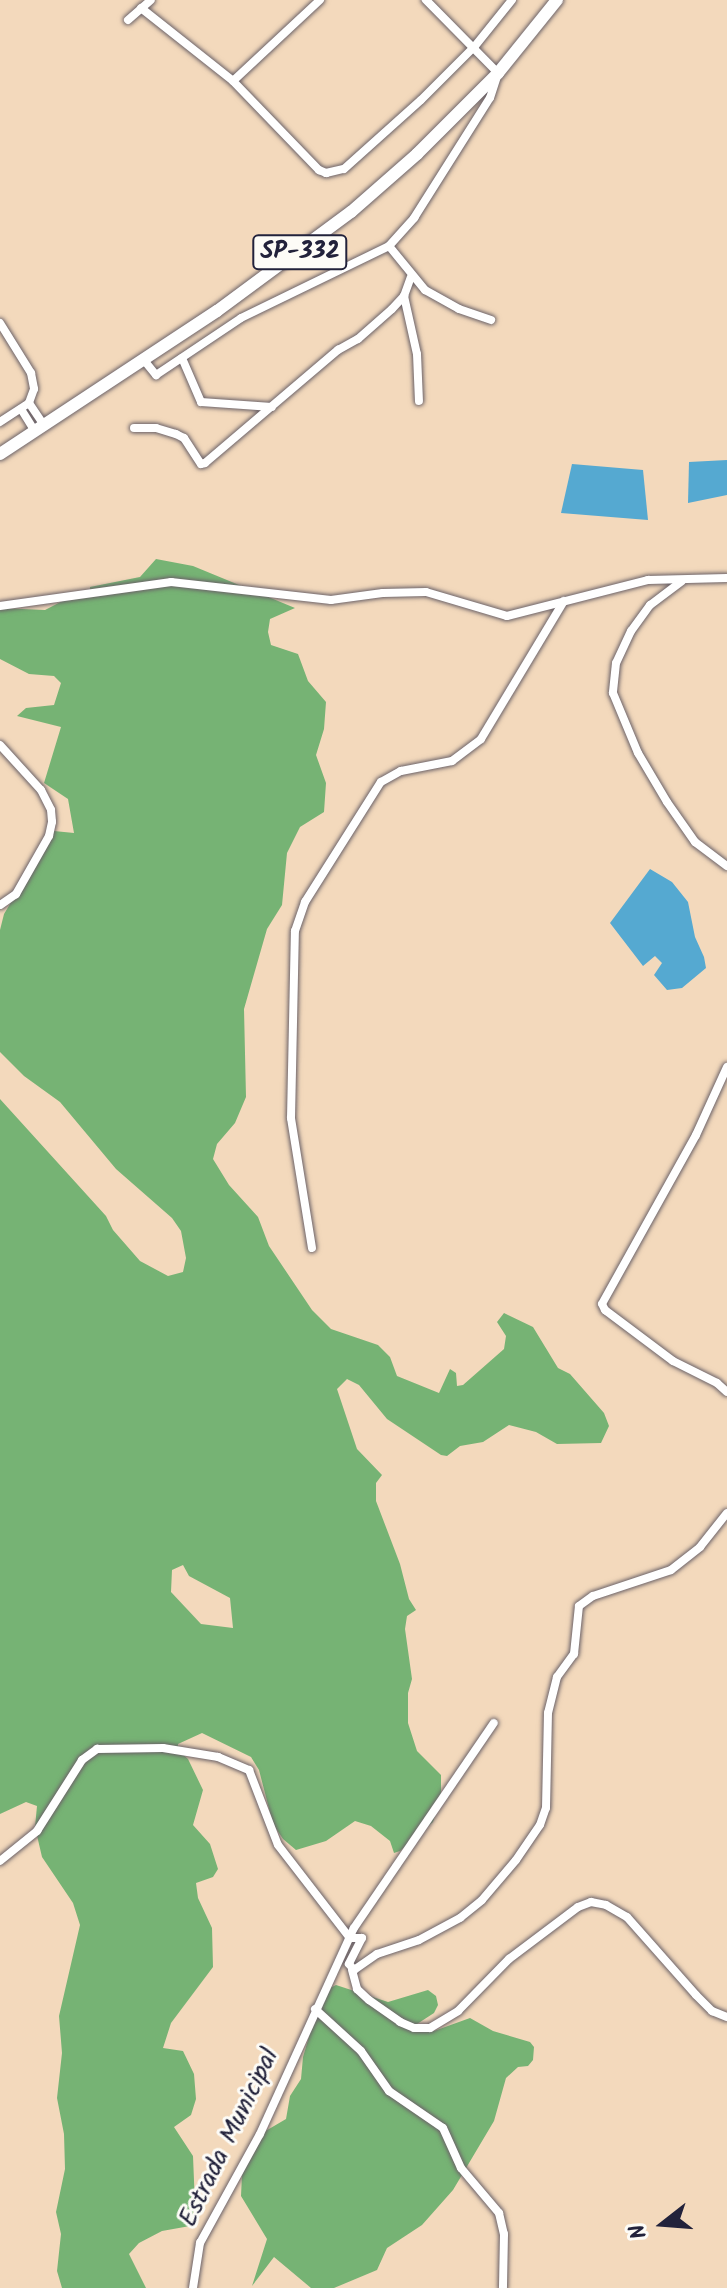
<!DOCTYPE html>
<style>
body{margin:0}
#map{position:relative;width:727px;height:2288px;overflow:hidden;background:#f3d9bc;font-family:Kalam,sans-serif}
div>[style]{position:absolute}
[style*='--x']{left:calc(var(--x)*1px);top:calc(var(--y)*1px);width:calc(var(--w)*1px);rotate:calc(var(--a)*1deg)}
.forest>*{inset:0;background:#76b374}
.water>*{inset:0;background:#55a9d1}
.roads{filter:drop-shadow(0 0 2px #6b6268) drop-shadow(0 0 2px #6b6268)}
.street>*{height:8px;margin:-4px;padding:0 4px;transform-origin:4px;border-radius:4px;background:#fff}
.primary>*{height:12px;margin:-6px;padding:0 6px;transform-origin:6px;border-radius:6px;background:#fff}
span{translate:-50% -50%;white-space:nowrap;text-align:center;line-height:1.15;-webkit-text-stroke:6px #fdfcf7;paint-order:stroke}
.shield-label span{padding:2px 6px;background:#fdfcf7;border:2px solid;border-radius:6px;-webkit-text-stroke-width:0}
.shield-label{font-size:24px;color:#22223b;font-weight:700}
.street-label{font-size:26px;color:#22223b}
.north{position:absolute;left:623px;top:2184px;width:80px;height:80px;-webkit-text-stroke:6px #fdfcf7;paint-order:stroke;rotate:253deg;font-size:22px;font-weight:700;line-height:32px;text-align:center;color:#22223b}
.north::after{content:'';display:block;margin:auto;width:28px;height:36px;background:#22223b;clip-path:polygon(50% 0,100% 100%,50% 72%,0 100%)}
</style>
<div id="map">
<div class="forest">
<i style="clip-path:polygon(evenodd,156px 559px,193px 566px,295px 608px,270px 619px,268px 632px,271px 645px,298px 654px,308px 681px,326px 702px,324px 729px,316px 755px,326px 783px,324px 812px,300px 827px,287px 853px,282px 905px,267px 929px,244px 1009px,246px 1097px,235px 1123px,217px 1144px,213px 1159px,229px 1185px,258px 1217px,269px 1246px,312px 1310px,331px 1329px,378px 1345px,390px 1357px,397px 1376px,439px 1393px,450px 1369px,456px 1373px,457px 1386px,463px 1385px,504px 1349px,506px 1336px,497px 1322px,504px 1313px,533px 1327px,558px 1368px,570px 1374px,604px 1413px,609px 1426px,601px 1443px,557px 1444px,536px 1432px,509px 1425px,483px 1442px,460px 1446px,447px 1456px,441px 1455px,387px 1419px,359px 1385px,347px 1379px,337px 1389px,357px 1449px,382px 1475px,376px 1483px,376px 1501px,400px 1564px,409px 1599px,416px 1610px,407px 1616px,405px 1629px,412px 1679px,408px 1693px,408px 1723px,417px 1751px,441px 1775px,441px 1796px,433px 1822px,400px 1851px,394px 1853px,390px 1841px,371px 1826px,355px 1821px,326px 1841px,296px 1850px,283px 1839px,273px 1824px,259px 1770px,251px 1757px,202px 1733px,178px 1744px,178px 1750px,188px 1759px,203px 1790px,193px 1825px,210px 1844px,218px 1869px,213px 1877px,196px 1883px,198px 1898px,212px 1928px,213px 1967px,171px 2023px,163px 2048px,183px 2051px,194px 2074px,196px 2099px,191px 2115px,174px 2127px,193px 2156px,195px 2205px,190px 2226px,162px 2231px,139px 2243px,129px 2254px,146px 2288px,62px 2288px,57px 2271px,61px 2234px,56px 2212px,65px 2169px,64px 2134px,57px 2098px,62px 2053px,59px 2016px,80px 1925px,73px 1903px,42px 1857px,35px 1827px,37px 1806px,26px 1802px,0 1814px,0 1099px,106px 1216px,113px 1230px,140px 1261px,168px 1276px,183px 1272px,186px 1258px,181px 1231px,172px 1218px,116px 1169px,60px 1102px,24px 1076px,0 1052px,0 930px,4px 914px,54px 831px,74px 833px,68px 799px,44px 783px,61px 727px,17px 716px,26px 708px,54px 705px,61px 683px,54px 676px,29px 674px,0 659px,0 608px,45px 610px,78px 593px,90px 596px,90px 587px,140px 577px,156px 559px,183px 1565px,189px 1576px,230px 1598px,233px 1628px,201px 1624px,171px 1592px,172px 1570px,183px 1565px)"></i>
<i style="clip-path:polygon(336px 1985px,388px 2002px,428px 1990px,436px 1996px,438px 2005px,434px 2013px,417px 2024px,425px 2030px,434px 2031px,470px 2018px,493px 2031px,530px 2042px,534px 2047px,533px 2060px,528px 2066px,518px 2067px,506px 2078px,494px 2121px,453px 2190px,422px 2225px,387px 2248px,377px 2270px,334px 2288px,311px 2288px,274px 2257px,252px 2286px,267px 2239px,241px 2196px,242px 2175px,257px 2136px,286px 2119px,290px 2096px,301px 2079px,303px 2057px,316px 2013px,330px 1988px)"></i>
</div>
<div class="water">
<i style="clip-path:polygon(727px 460px,727px 495px,688px 503px,689px 462px)"></i>
<i style="clip-path:polygon(572px 464px,643px 470px,648px 520px,561px 513px)"></i>
<i style="clip-path:polygon(650px 869px,672px 882px,688px 902px,695px 937px,704px 957px,706px 968px,682px 988px,667px 990px,654px 975px,662px 963px,655px 956px,643px 966px,610px 923px)"></i>
</div>
<div class="roads">
<div class="street">
<i style="--x:141;--y:8;--w:117;--a:38.4"></i>
<i style="--x:233;--y:81;--w:124;--a:46"></i>
<i style="--x:319;--y:170;--w:8;--a:23"></i>
<i style="--x:326;--y:173;--w:18;--a:-13"></i>
<i style="--x:344;--y:169;--w:103;--a:-41.9"></i>
<i style="--x:421;--y:100;--w:76;--a:-45"></i>
<i style="--x:475;--y:46;--w:59;--a:-51.2"></i>
<i style="--x:128;--y:20;--w:30;--a:-41"></i>
<i style="--x:233;--y:81;--w:119;--a:-43"></i>
<i style="--x:389;--y:246;--w:57;--a:50.7"></i>
<i style="--x:425;--y:290;--w:39;--a:29"></i>
<i style="--x:459;--y:309;--w:34;--a:19"></i>
<i style="--x:404;--y:296;--w:59;--a:77.4"></i>
<i style="--x:417;--y:354;--w:47;--a:87.6"></i>
<i style="--x:0;--y:323;--w:59;--a:58.2"></i>
<i style="--x:31;--y:373;--w:16;--a:79"></i>
<i style="--x:34;--y:389;--w:15;--a:110"></i>
<i style="--x:29;--y:403;--w:35;--a:147"></i>
<i style="--x:182;--y:358;--w:48;--a:66.6"></i>
<i style="--x:201;--y:402;--w:71;--a:4"></i>
<i style="--x:143;--y:359;--w:21;--a:51"></i>
<i style="--x:156;--y:375;--w:102;--a:-33.8"></i>
<i style="--x:241;--y:318;--w:165;--a:-25.9"></i>
<i style="--x:389;--y:246;--w:38;--a:-48"></i>
<i style="--x:414;--y:218;--w:142;--a:-57.7"></i>
<i style="--x:490;--y:98;--w:26;--a:-72"></i>
<i style="--x:498;--y:73;--w:103;--a:-134.6"></i>
<i style="--x:29;--y:403;--w:27;--a:56"></i>
<i style="--x:21;--y:409;--w:26;--a:58"></i>
<i style="--x:134;--y:428;--w:22;--a:0"></i>
<i style="--x:156;--y:428;--w:21;--a:17"></i>
<i style="--x:176;--y:434;--w:9;--a:27"></i>
<i style="--x:184;--y:438;--w:31;--a:57"></i>
<i style="--x:201;--y:464;--w:4;--a:-14"></i>
<i style="--x:205;--y:463;--w:175;--a:-40.4"></i>
<i style="--x:338;--y:350;--w:23;--a:-29"></i>
<i style="--x:358;--y:339;--w:45;--a:-41.4"></i>
<i style="--x:392;--y:309;--w:18;--a:-47"></i>
<i style="--x:404;--y:296;--w:20;--a:-70"></i>
<i style="--x:682;--y:581;--w:40;--a:143"></i>
<i style="--x:650;--y:605;--w:32;--a:126"></i>
<i style="--x:631;--y:631;--w:35;--a:115"></i>
<i style="--x:616;--y:663;--w:30;--a:96"></i>
<i style="--x:613;--y:693;--w:65;--a:67.4"></i>
<i style="--x:638;--y:753;--w:57;--a:59.4"></i>
<i style="--x:667;--y:802;--w:49;--a:55"></i>
<i style="--x:695;--y:842;--w:40;--a:37"></i>
<i style="--x:0;--y:606;--w:173;--a:-8"></i>
<i style="--x:171;--y:582;--w:161;--a:6.4"></i>
<i style="--x:331;--y:600;--w:52;--a:-7.7"></i>
<i style="--x:383;--y:593;--w:43;--a:-1.3"></i>
<i style="--x:426;--y:592;--w:84;--a:16.5"></i>
<i style="--x:507;--y:616;--w:146;--a:-14.3"></i>
<i style="--x:648;--y:580;--w:79;--a:-1.5"></i>
<i style="--x:0;--y:745;--w:61;--a:47.7"></i>
<i style="--x:41;--y:790;--w:22;--a:63"></i>
<i style="--x:51;--y:810;--w:12;--a:85"></i>
<i style="--x:52;--y:822;--w:14;--a:102"></i>
<i style="--x:49;--y:836;--w:67;--a:119.6"></i>
<i style="--x:16;--y:894;--w:19;--a:145"></i>
<i style="--x:727;--y:1067;--w:75;--a:114.5"></i>
<i style="--x:696;--y:1135;--w:193;--a:119.1"></i>
<i style="--x:602;--y:1304;--w:7;--a:63"></i>
<i style="--x:605;--y:1310;--w:85;--a:36.9"></i>
<i style="--x:673;--y:1361;--w:49;--a:26.6"></i>
<i style="--x:717;--y:1383;--w:13;--a:42"></i>
<i style="--x:312;--y:1248;--w:132;--a:-99.2"></i>
<i style="--x:291;--y:1118;--w:187;--a:-88.8"></i>
<i style="--x:295;--y:931;--w:31;--a:-71"></i>
<i style="--x:305;--y:902;--w:142;--a:-57.7"></i>
<i style="--x:381;--y:782;--w:23;--a:-29"></i>
<i style="--x:401;--y:771;--w:52;--a:-11.1"></i>
<i style="--x:452;--y:761;--w:36;--a:-37"></i>
<i style="--x:481;--y:739;--w:161;--a:-59"></i>
<i style="--x:0;--y:1861;--w:48;--a:-39"></i>
<i style="--x:37;--y:1831;--w:84;--a:-57.6"></i>
<i style="--x:82;--y:1760;--w:19;--a:-36"></i>
<i style="--x:97;--y:1749;--w:66;--a:-0.9"></i>
<i style="--x:163;--y:1748;--w:56;--a:9.3"></i>
<i style="--x:218;--y:1757;--w:34;--a:23"></i>
<i style="--x:249;--y:1770;--w:80;--a:68.9"></i>
<i style="--x:278;--y:1845;--w:118;--a:52.3"></i>
<i style="--x:350;--y:1938;--w:12;--a:0"></i>
<i style="--x:362;--y:1938;--w:29;--a:117"></i>
<i style="--x:349;--y:1964;--w:8;--a:50"></i>
<i style="--x:354;--y:1970;--w:28;--a:-35"></i>
<i style="--x:377;--y:1954;--w:44;--a:-18.4"></i>
<i style="--x:419;--y:1940;--w:47;--a:-28.2"></i>
<i style="--x:460;--y:1918;--w:28;--a:-39"></i>
<i style="--x:482;--y:1900;--w:52;--a:-49.6"></i>
<i style="--x:516;--y:1860;--w:42;--a:-55.6"></i>
<i style="--x:540;--y:1825;--w:18;--a:-71"></i>
<i style="--x:546;--y:1808;--w:95;--a:-88.8"></i>
<i style="--x:548;--y:1713;--w:37;--a:-76"></i>
<i style="--x:557;--y:1677;--w:29;--a:-54"></i>
<i style="--x:574;--y:1654;--w:48;--a:-84.1"></i>
<i style="--x:579;--y:1606;--w:17;--a:-36"></i>
<i style="--x:593;--y:1596;--w:82;--a:-18.4"></i>
<i style="--x:671;--y:1570;--w:37;--a:-38"></i>
<i style="--x:700;--y:1547;--w:43;--a:-51.5"></i>
<i style="--x:352;--y:1970;--w:20;--a:75"></i>
<i style="--x:357;--y:1989;--w:16;--a:43"></i>
<i style="--x:369;--y:2000;--w:38;--a:35"></i>
<i style="--x:400;--y:2022;--w:15;--a:23"></i>
<i style="--x:414;--y:2028;--w:16;--a:0"></i>
<i style="--x:430;--y:2028;--w:33;--a:-31"></i>
<i style="--x:458;--y:2011;--w:73;--a:-45.6"></i>
<i style="--x:509;--y:1959;--w:86;--a:-37"></i>
<i style="--x:578;--y:1907;--w:14;--a:-21"></i>
<i style="--x:591;--y:1902;--w:15;--a:11"></i>
<i style="--x:606;--y:1905;--w:24;--a:30"></i>
<i style="--x:627;--y:1917;--w:104;--a:48.5"></i>
<i style="--x:696;--y:1995;--w:23;--a:45"></i>
<i style="--x:712;--y:2011;--w:16;--a:22"></i>
<i style="--x:315;--y:2009;--w:62;--a:42.4"></i>
<i style="--x:361;--y:2051;--w:49;--a:55"></i>
<i style="--x:389;--y:2091;--w:65;--a:34.4"></i>
<i style="--x:443;--y:2128;--w:44;--a:65.8"></i>
<i style="--x:461;--y:2168;--w:59;--a:49.8"></i>
<i style="--x:499;--y:2213;--w:22;--a:77"></i>
<i style="--x:504;--y:2234;--w:54;--a:91.1"></i>
<i style="--x:193;--y:2288;--w:46;--a:-81.2"></i>
<i style="--x:200;--y:2243;--w:124;--a:-61.2"></i>
<i style="--x:260;--y:2134;--w:226;--a:-65.5"></i>
<i style="--x:354;--y:1928;--w:248;--a:-55.7"></i>
</div>
<div class="primary">
<i style="--x:0;--y:454;--w:260;--a:-33.4"></i>
<i style="--x:217;--y:311;--w:167;--a:-36.5"></i>
<i style="--x:351;--y:212;--w:88;--a:-41.3"></i>
<i style="--x:417;--y:154;--w:115;--a:-45"></i>
<i style="--x:498;--y:73;--w:94;--a:-51.1"></i>
</div>
</div>
<div class="shield-label">
<span style="left:300px;top:252px">SP-332</span>
</div>
<div class="street-label">
<span style="left:230px;top:2138px;rotate:-64deg">Estrada Municipal</span>
</div>
<div class="north">N</div>
</div>
